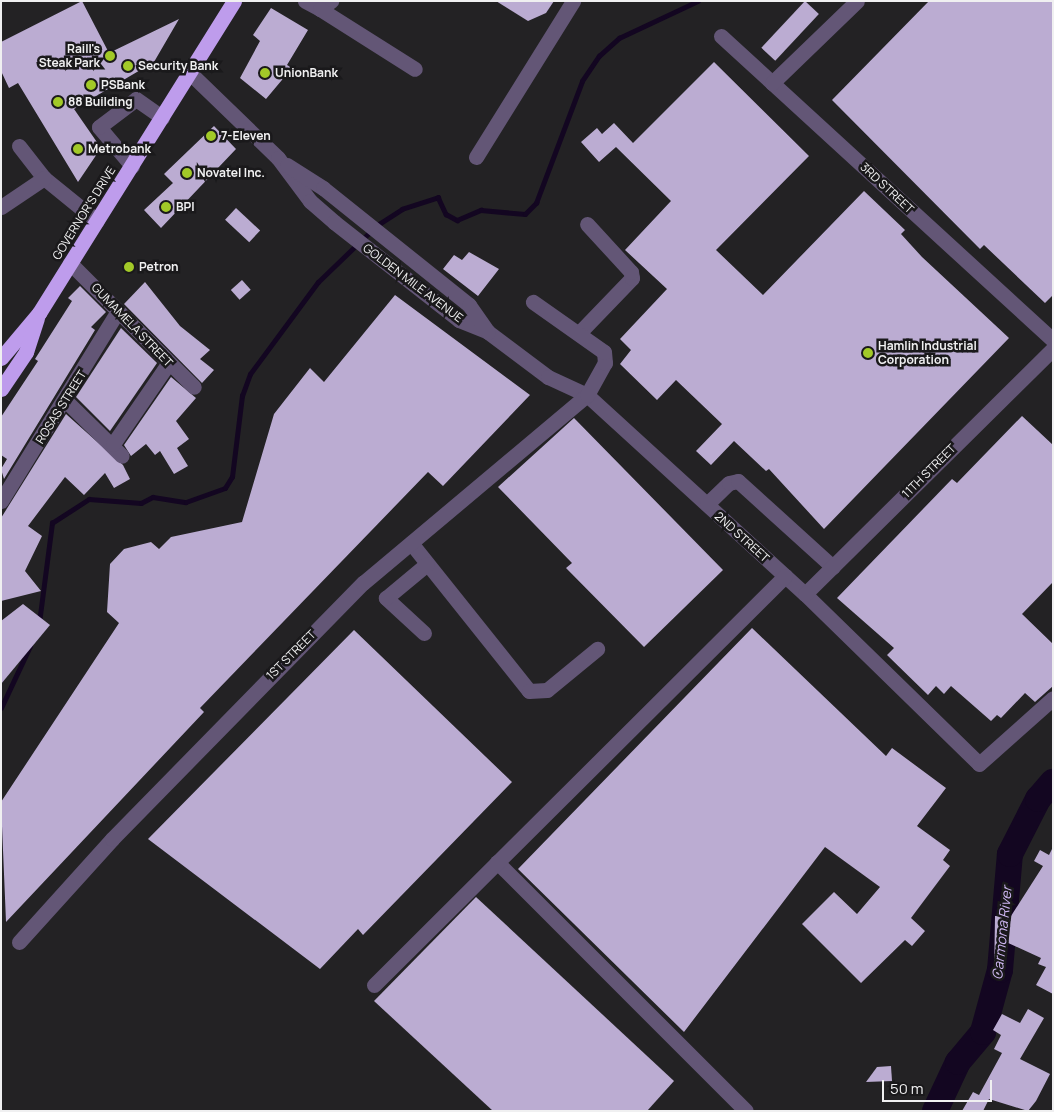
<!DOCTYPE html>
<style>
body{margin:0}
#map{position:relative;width:1054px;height:1112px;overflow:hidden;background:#232224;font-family:Manrope,sans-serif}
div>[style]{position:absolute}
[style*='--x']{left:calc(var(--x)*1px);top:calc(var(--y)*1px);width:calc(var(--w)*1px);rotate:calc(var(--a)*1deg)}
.stream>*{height:4.5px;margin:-2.25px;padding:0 2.25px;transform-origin:2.25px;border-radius:2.25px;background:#130621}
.river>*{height:26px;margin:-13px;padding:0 13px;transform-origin:13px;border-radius:13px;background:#130621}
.building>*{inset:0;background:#bbacd2;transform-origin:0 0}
.minor>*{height:15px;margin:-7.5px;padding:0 7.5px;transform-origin:7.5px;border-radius:7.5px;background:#635676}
.highway>*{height:15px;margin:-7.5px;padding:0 7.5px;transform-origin:7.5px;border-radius:7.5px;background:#be9cec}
.dots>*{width:14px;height:14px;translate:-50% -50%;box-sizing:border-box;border:2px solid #1a191b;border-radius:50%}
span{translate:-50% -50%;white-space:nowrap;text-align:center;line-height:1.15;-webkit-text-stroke:5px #1a191b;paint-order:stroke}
.poi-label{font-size:12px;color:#f0f0f1;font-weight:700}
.right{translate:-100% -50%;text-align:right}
.left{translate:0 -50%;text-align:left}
.street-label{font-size:12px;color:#f0f0f1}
.water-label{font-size:14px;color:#cfb7f3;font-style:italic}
.frame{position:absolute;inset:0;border:2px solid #f0f0f1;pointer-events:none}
.scale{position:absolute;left:882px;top:1080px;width:110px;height:22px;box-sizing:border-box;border:2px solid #f0f0f1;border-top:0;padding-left:6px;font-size:15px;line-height:18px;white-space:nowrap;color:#f0f0f1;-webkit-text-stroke:4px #1a191b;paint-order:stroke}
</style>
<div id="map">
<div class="stream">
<i style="--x:376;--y:226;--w:31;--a:-33"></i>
<i style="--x:402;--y:209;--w:38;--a:-18"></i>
<i style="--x:438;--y:197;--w:19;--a:65"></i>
<i style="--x:446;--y:214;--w:13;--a:29"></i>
<i style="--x:457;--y:220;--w:26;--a:-23"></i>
<i style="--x:481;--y:210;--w:44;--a:5.2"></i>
<i style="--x:525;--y:214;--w:16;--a:-45"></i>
<i style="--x:536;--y:203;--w:130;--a:-69.3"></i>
<i style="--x:582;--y:81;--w:30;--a:-56"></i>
<i style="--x:599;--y:56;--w:27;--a:-42"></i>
<i style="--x:619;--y:38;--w:87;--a:-25.1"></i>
<i style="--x:39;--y:623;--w:101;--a:-82.6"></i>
<i style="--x:52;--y:523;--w:44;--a:-33"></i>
<i style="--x:89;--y:499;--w:52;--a:4.4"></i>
<i style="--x:141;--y:503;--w:13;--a:-27"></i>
<i style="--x:153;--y:497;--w:33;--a:9"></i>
<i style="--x:186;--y:502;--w:41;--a:-19.7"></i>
<i style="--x:225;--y:488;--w:13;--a:-58"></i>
<i style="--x:232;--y:477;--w:82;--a:-83"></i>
<i style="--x:242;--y:396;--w:23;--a:-70"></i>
<i style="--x:250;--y:374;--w:114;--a:-53.5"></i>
<i style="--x:318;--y:282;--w:74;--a:-43.9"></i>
<i style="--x:1;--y:708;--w:68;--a:-64.9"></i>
</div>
<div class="river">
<i style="--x:935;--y:1111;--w:54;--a:-64.9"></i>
<i style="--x:958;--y:1062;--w:39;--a:-50"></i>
<i style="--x:983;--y:1032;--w:64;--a:-74.7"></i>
<i style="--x:1000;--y:970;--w:116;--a:-85.1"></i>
<i style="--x:1010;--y:854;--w:62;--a:-63"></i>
<i style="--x:1038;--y:799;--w:23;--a:-49"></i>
</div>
<div class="building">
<i style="clip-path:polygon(82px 1px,109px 53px,179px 19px,154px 62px,74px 109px,101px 148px,78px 182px,18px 83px,9px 88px,1px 71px,1px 42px)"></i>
<i style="clip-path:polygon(496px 1px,554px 1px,546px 13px,528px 21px)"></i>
<i style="left:805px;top:1px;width:19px;height:64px;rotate:43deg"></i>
<i style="clip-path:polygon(929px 1px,1053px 1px,1053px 295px,1045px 303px,984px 245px,980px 249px,832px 100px)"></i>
<i style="clip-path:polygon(271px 8px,308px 30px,287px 65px,292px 68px,266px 99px,240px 78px,260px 41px,253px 35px)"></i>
<i style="clip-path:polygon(714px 62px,809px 156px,716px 250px,763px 295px,864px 191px,905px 230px,901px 234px,922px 257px,1009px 338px,824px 529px,769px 469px,766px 471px,734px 441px,711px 465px,696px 451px,722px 424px,676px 380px,657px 400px,620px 364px,631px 350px,620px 339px,667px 289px,625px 250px,671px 201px,616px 147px,599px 162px,581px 142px,597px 128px,602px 134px,614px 123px,633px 143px)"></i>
<i style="clip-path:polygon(214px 126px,236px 149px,161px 228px,144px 210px,173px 183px,164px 174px)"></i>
<i style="left:236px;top:208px;width:33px;height:16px;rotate:43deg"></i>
<i style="clip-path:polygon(469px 252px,499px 269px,478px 296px,443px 269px,454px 255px,462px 260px)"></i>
<i style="left:242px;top:280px;width:13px;height:15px;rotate:48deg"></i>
<i style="clip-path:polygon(145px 282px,180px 326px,210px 350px,200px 359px,214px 370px,202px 383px,124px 304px)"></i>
<i style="clip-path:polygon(80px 286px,106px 312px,91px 327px,95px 330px,4px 479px,1px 469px,7px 459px,1px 455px,1px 417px,38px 361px,35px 359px,72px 301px,68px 298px)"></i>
<i style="clip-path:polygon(395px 295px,530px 395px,443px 486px,428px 472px,200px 708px,204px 712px,6px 922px,1px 802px,119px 623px,107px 612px,110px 564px,124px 549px,151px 542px,159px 549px,171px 537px,242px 522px,274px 414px,310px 368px,324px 382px)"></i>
<i style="clip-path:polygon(121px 328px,157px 363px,110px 431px,76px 397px)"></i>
<i style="clip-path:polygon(171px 377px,196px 398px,176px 421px,189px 439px,177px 448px,188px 466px,174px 474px,160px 451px,155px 455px,146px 444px,131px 456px,124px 445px)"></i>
<i style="clip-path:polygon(66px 414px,123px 465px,130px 479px,114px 488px,105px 473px,84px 495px,65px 477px,28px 526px,42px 536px,25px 571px,41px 591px,1px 601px,1px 518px)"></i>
<i style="clip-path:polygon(1022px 416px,1053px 445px,1053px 582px,1022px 614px,1053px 644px,1053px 686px,1035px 702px,1025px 693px,1001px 718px,997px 715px,991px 721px,951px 686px,944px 694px,936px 686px,928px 695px,887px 655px,894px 648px,837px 598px,952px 479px,957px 483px)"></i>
<i style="clip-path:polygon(574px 418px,723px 570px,644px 647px,566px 568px,572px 563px,498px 487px)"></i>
<i style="clip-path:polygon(23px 604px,50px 625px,1px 684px,1px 621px)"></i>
<i style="clip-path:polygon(752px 628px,886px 756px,892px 748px,946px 788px,917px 826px,950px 850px,943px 860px,950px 866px,911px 918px,925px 931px,912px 946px,905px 940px,861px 983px,802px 924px,834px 892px,857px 914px,880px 887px,825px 847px,684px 1032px,518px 869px)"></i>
<i style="clip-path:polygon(354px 630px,512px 782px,363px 935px,358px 929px,320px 969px,148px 839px)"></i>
<i style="clip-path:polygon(1053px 847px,1053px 994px,1036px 985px,1046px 967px,1038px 964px,1041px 958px,1006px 942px,1002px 979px,994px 979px,995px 916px,1011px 916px,1043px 866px,1034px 861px,1040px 850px,1049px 855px)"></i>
<i style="clip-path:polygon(476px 897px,674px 1081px,647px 1111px,493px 1111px,374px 1001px)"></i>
<i style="clip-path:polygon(1028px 1009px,1044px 1018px,1020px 1059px,1050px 1074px,1036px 1101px,1028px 1111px,989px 1099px,983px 1111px,962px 1111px,973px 1092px,979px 1095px,1002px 1053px,994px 1049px,1001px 1035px,993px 1030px,1002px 1014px,1020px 1023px)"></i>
<i style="clip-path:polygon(891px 1066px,892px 1081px,866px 1082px,877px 1067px)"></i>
</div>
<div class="minor">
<i style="--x:305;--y:1;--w:17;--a:28"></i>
<i style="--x:320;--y:9;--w:14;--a:-36"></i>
<i style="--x:320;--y:9;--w:112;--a:32.3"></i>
<i style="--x:721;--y:36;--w:450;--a:42.5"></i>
<i style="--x:190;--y:73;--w:122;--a:44"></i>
<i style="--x:278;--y:158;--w:54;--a:53.3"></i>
<i style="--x:310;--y:201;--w:32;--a:41"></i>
<i style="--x:334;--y:222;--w:159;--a:38.1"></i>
<i style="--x:459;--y:320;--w:31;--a:22"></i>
<i style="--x:488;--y:332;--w:75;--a:36.9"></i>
<i style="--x:548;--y:377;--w:43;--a:24.8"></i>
<i style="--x:587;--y:395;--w:295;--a:42.4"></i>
<i style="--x:805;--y:594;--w:243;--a:44.3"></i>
<i style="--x:979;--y:764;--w:99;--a:-41.7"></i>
<i style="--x:772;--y:83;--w:118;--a:-44"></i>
<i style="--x:19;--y:146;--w:41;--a:52"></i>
<i style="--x:44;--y:178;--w:68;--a:39.1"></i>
<i style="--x:476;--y:157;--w:184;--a:-58.1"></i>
<i style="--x:287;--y:165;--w:43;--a:32.6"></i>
<i style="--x:323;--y:188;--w:187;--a:38.7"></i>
<i style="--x:469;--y:305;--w:33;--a:55"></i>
<i style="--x:132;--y:166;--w:51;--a:-130.2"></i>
<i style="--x:99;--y:127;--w:46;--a:-37.1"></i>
<i style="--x:136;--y:99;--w:32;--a:35"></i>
<i style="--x:1;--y:207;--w:52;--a:-34"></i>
<i style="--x:70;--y:263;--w:175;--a:45"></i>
<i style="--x:580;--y:332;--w:75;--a:-46.1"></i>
<i style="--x:632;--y:278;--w:6;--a:-99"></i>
<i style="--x:631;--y:272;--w:65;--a:-132.5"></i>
<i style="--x:66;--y:401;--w:78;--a:44.5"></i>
<i style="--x:113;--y:444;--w:97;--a:-55.5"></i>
<i style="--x:1;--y:501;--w:223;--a:-58.4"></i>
<i style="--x:707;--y:504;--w:30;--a:-44"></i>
<i style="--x:729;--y:483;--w:9;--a:-13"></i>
<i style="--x:738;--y:481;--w:128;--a:42.2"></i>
<i style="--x:411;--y:543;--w:189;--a:51.4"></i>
<i style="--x:529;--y:691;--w:18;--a:-3"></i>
<i style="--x:547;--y:690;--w:65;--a:-39.4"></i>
<i style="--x:805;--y:594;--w:349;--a:-44.7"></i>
<i style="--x:424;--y:633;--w:52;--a:-137.4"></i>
<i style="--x:386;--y:598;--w:53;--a:-39.7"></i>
<i style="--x:497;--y:862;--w:352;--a:45"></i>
<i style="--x:19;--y:942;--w:139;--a:-47.9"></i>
<i style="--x:112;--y:839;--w:359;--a:-45.6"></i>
<i style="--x:363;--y:583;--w:292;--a:-40"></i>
<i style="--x:587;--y:395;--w:37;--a:-61"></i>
<i style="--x:605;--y:363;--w:11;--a:-95"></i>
<i style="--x:604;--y:352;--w:87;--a:-144.8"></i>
<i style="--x:374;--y:985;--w:580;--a:-44.86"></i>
</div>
<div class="highway">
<i style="--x:1;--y:358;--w:59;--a:-49.8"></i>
<i style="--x:39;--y:313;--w:368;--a:-58"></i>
<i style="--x:1;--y:389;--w:45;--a:-56"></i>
<i style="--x:26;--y:352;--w:35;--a:-72"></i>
</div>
<div class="dots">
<i style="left:110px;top:56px;background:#a2c928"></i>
<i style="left:128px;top:66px;background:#a2c928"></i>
<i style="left:265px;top:73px;background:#a2c928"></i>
<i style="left:91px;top:85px;background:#a2c928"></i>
<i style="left:58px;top:102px;background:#a2c928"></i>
<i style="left:211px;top:136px;background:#a2c928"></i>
<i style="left:78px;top:149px;background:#a2c928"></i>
<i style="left:187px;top:173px;background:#a2c928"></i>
<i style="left:166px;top:207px;background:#a2c928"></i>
<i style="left:129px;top:267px;background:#a2c928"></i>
<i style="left:868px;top:353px;background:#a2c928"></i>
</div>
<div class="poi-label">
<span class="right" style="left:100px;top:56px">Raill's<br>Steak Park</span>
<span class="left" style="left:138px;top:66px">Security Bank</span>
<span class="left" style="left:275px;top:73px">UnionBank</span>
<span class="left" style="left:101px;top:85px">PSBank</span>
<span class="left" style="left:68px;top:102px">88 Building</span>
<span class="left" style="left:221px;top:136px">7-Eleven</span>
<span class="left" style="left:88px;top:149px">Metrobank</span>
<span class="left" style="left:197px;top:173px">Novatel Inc.</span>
<span class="left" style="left:176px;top:207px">BPI</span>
<span class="left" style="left:139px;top:267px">Petron</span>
<span class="left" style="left:878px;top:353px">Hamlin Industrial<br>Corporation</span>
</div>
<div class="street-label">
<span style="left:887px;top:188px;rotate:43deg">3RD STREET</span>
<span style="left:84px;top:213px;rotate:-58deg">GOVERNOR'S DRIVE</span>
<span style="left:413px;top:283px;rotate:37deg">GOLDEN MILE AVENUE</span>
<span style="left:132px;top:325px;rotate:46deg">GUMAMELA STREET</span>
<span style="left:61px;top:407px;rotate:-58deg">ROSAS STREET</span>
<span style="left:929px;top:471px;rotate:-45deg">11TH STREET</span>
<span style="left:742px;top:537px;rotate:42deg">2ND STREET</span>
<span style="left:291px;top:655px;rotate:-45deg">1ST STREET</span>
</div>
<div class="water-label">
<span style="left:1002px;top:933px;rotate:-84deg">Carmona River</span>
</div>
<div class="frame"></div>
<div class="scale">50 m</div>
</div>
